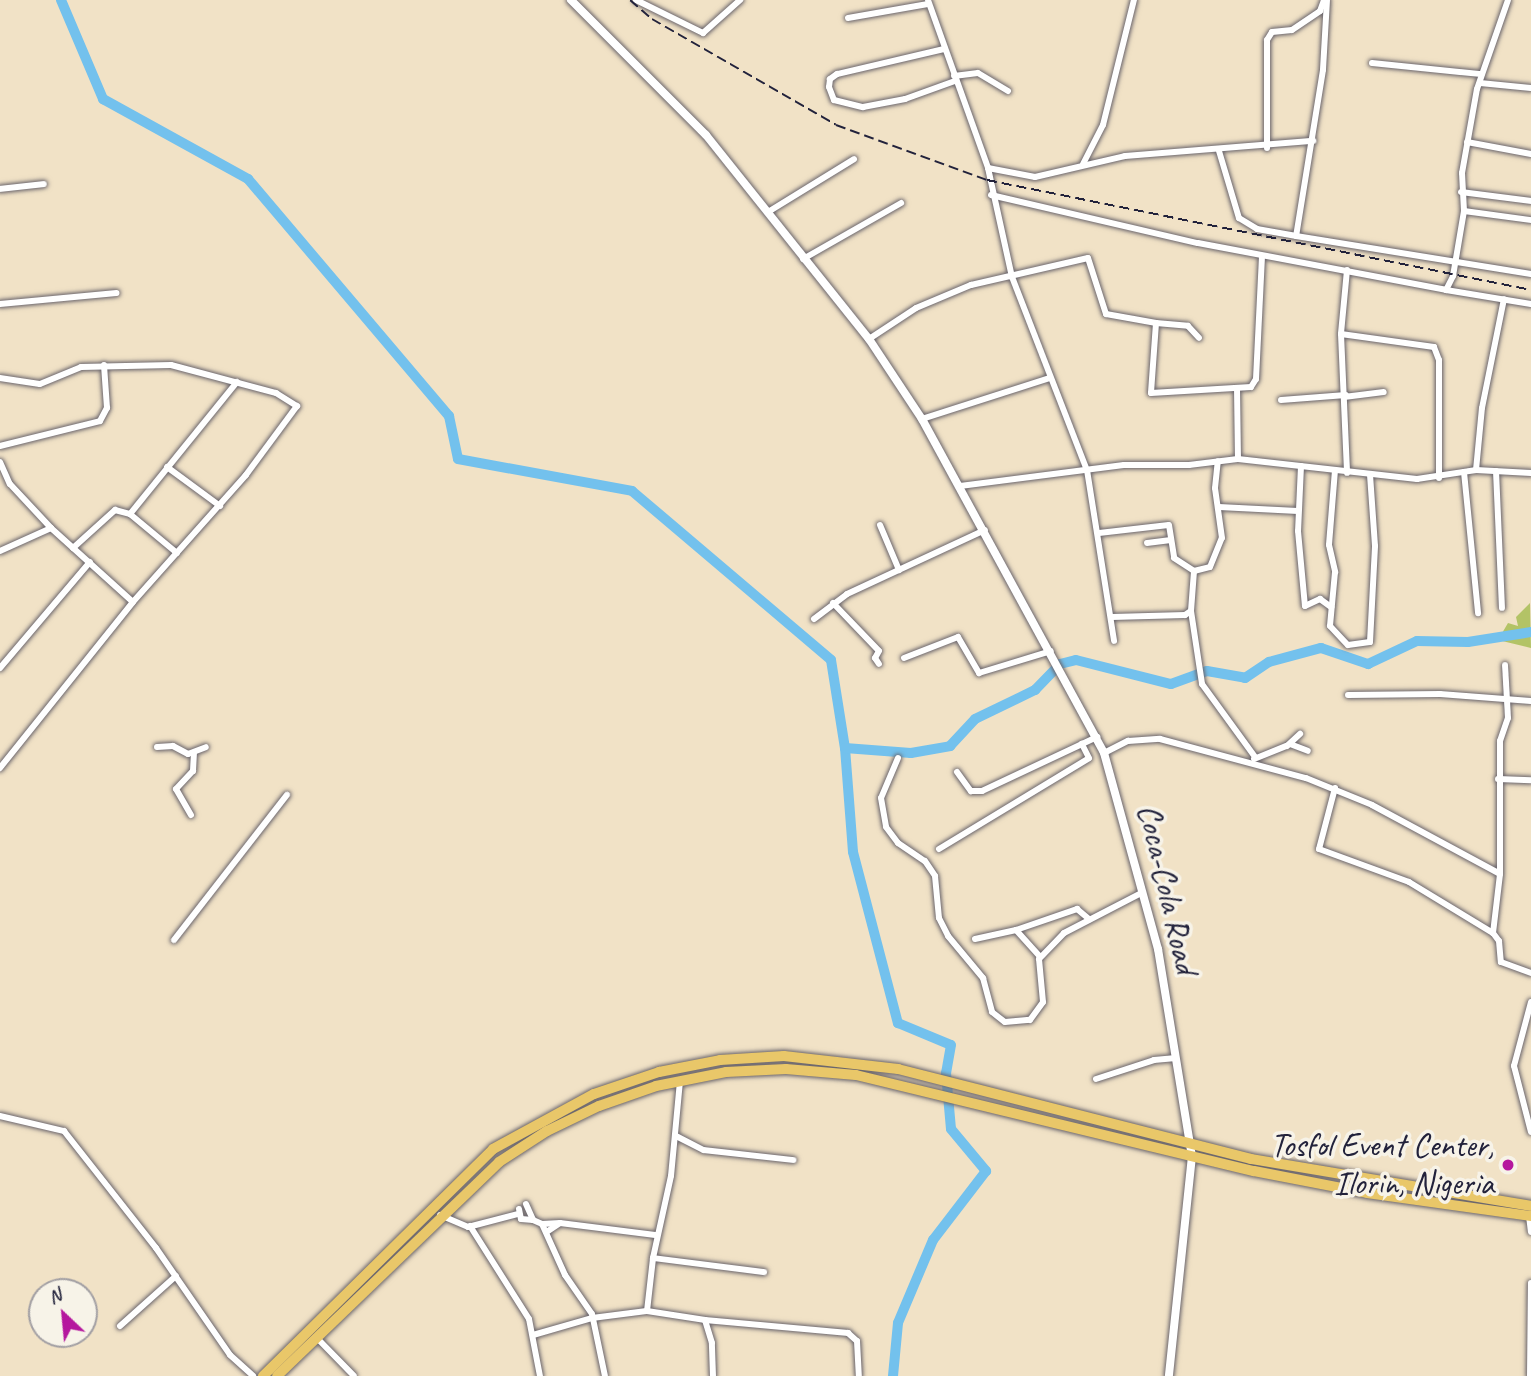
<!DOCTYPE html>
<style>
body{margin:0}
#map{position:relative;width:1531px;height:1376px;overflow:hidden;background:#f1e2c6;font-family:Caveat,sans-serif}
div>[style]{position:absolute}
[style*='--x']{left:calc(var(--x)*1px);top:calc(var(--y)*1px);width:calc(var(--w)*1px);rotate:calc(var(--a)*1deg)}
.green>*{inset:0;background:#b3c366}
.river>*{height:10px;margin:-5px;padding:0 5px;transform-origin:5px;border-radius:5px;background:#73c1ed}
.roads{filter:drop-shadow(0 0 2px #6a656c) drop-shadow(0 0 2px #6a656c)}
.minor>*{height:6px;margin:-3px;padding:0 3px;transform-origin:3px;border-radius:3px;background:#fff}
.tertiary>*{height:8px;margin:-4px;padding:0 4px;transform-origin:4px;border-radius:4px;background:#fff}
.primary>*{height:10px;margin:-5px;padding:0 5px;transform-origin:5px;border-radius:5px;background:#e9c769}
.rail>*{height:2px;margin-top:-1px;transform-origin:0;background:repeating-linear-gradient(90deg,#22223b 0 10px,transparent 0 15px)}
.dots>*{width:19px;height:19px;translate:-50% -50%;box-sizing:border-box;border:4px solid #f7f3e8;border-radius:50%}
span{translate:-50% -50%;white-space:nowrap;text-align:center;line-height:1.15;-webkit-text-stroke:7px #f7f3e8;paint-order:stroke}
.street-label{font-size:33px;color:#22223b}
.poi-label{font-size:33px;color:#22223b}
.right{translate:-100% -50%;text-align:right}
.north{position:absolute;left:28px;top:1278px;width:70px;height:70px;box-sizing:border-box;background:#f7f3e8;border:2px solid #a29fa3;border-radius:50%;rotate:334deg;font-size:19px;font-weight:700;line-height:28px;text-align:center;color:#22223b}
.north::after{content:'';display:block;margin:auto;width:24px;height:32px;background:#b5179e;clip-path:polygon(50% 0,100% 100%,50% 72%,0 100%)}
</style>
<div id="map">
<div class="green">
<i style="clip-path:polygon(1530px 603px,1531px 648px,1498px 640px,1508px 623px,1518px 626px,1516px 617px)"></i>
</div>
<div class="river">
<i style="--x:61;--y:0;--w:108;--a:67"></i>
<i style="--x:103;--y:99;--w:166;--a:28.9"></i>
<i style="--x:248;--y:179;--w:311;--a:49.7"></i>
<i style="--x:449;--y:416;--w:44;--a:78.2"></i>
<i style="--x:458;--y:459;--w:177;--a:10.4"></i>
<i style="--x:632;--y:491;--w:261;--a:40.3"></i>
<i style="--x:831;--y:660;--w:89;--a:81"></i>
<i style="--x:845;--y:748;--w:104;--a:85.6"></i>
<i style="--x:853;--y:852;--w:177;--a:75.3"></i>
<i style="--x:898;--y:1023;--w:57;--a:22.5"></i>
<i style="--x:951;--y:1045;--w:28;--a:100"></i>
<i style="--x:946;--y:1073;--w:56;--a:84.9"></i>
<i style="--x:951;--y:1129;--w:55;--a:50.2"></i>
<i style="--x:986;--y:1171;--w:87;--a:127.5"></i>
<i style="--x:933;--y:1240;--w:90;--a:112.9"></i>
<i style="--x:898;--y:1323;--w:53;--a:95.4"></i>
<i style="--x:845;--y:748;--w:66;--a:4.3"></i>
<i style="--x:911;--y:753;--w:40;--a:-10"></i>
<i style="--x:950;--y:746;--w:37;--a:-47"></i>
<i style="--x:975;--y:719;--w:67;--a:-25.8"></i>
<i style="--x:1035;--y:690;--w:36;--a:-46"></i>
<i style="--x:1060;--y:664;--w:16;--a:-14"></i>
<i style="--x:1076;--y:660;--w:98;--a:14.2"></i>
<i style="--x:1171;--y:684;--w:38;--a:-20"></i>
<i style="--x:1207;--y:671;--w:39;--a:10"></i>
<i style="--x:1245;--y:678;--w:29;--a:-34"></i>
<i style="--x:1269;--y:662;--w:54;--a:-15.1"></i>
<i style="--x:1321;--y:648;--w:50;--a:18.8"></i>
<i style="--x:1368;--y:664;--w:54;--a:-25.1"></i>
<i style="--x:1417;--y:641;--w:51;--a:1.1"></i>
<i style="--x:1468;--y:642;--w:64;--a:-9"></i>
</div>
<div class="roads">
<div class="minor">
<i style="--x:636;--y:0;--w:75;--a:26.2"></i>
<i style="--x:703;--y:33;--w:50;--a:-41.7"></i>
<i style="--x:928;--y:0;--w:178;--a:70.3"></i>
<i style="--x:988;--y:168;--w:112;--a:77.6"></i>
<i style="--x:1012;--y:277;--w:207;--a:68.8"></i>
<i style="--x:1087;--y:470;--w:173;--a:81"></i>
<i style="--x:1327;--y:0;--w:70;--a:93.3"></i>
<i style="--x:1323;--y:70;--w:168;--a:99.2"></i>
<i style="--x:1296;--y:236;--w:238;--a:9.2"></i>
<i style="--x:848;--y:18;--w:81;--a:-9.9"></i>
<i style="--x:944;--y:49;--w:110;--a:166.8"></i>
<i style="--x:837;--y:74;--w:9;--a:144"></i>
<i style="--x:830;--y:79;--w:8;--a:97"></i>
<i style="--x:829;--y:87;--w:14;--a:69"></i>
<i style="--x:834;--y:100;--w:30;--a:14"></i>
<i style="--x:863;--y:107;--w:43;--a:-10.8"></i>
<i style="--x:905;--y:99;--w:53;--a:-19.8"></i>
<i style="--x:1372;--y:63;--w:110;--a:5.8"></i>
<i style="--x:954;--y:76;--w:24;--a:-7"></i>
<i style="--x:978;--y:73;--w:35;--a:31"></i>
<i style="--x:1480;--y:83;--w:51;--a:5.6"></i>
<i style="--x:1467;--y:142;--w:65;--a:10.6"></i>
<i style="--x:1267;--y:148;--w:108;--a:-90"></i>
<i style="--x:1267;--y:40;--w:9;--a:-58"></i>
<i style="--x:1272;--y:32;--w:20;--a:-6"></i>
<i style="--x:1292;--y:30;--w:34;--a:-34"></i>
<i style="--x:1320;--y:11;--w:12;--a:-70"></i>
<i style="--x:1219;--y:151;--w:70;--a:73.4"></i>
<i style="--x:1239;--y:218;--w:21;--a:31"></i>
<i style="--x:1257;--y:229;--w:40;--a:10"></i>
<i style="--x:1083;--y:164;--w:44;--a:-62.9"></i>
<i style="--x:1103;--y:125;--w:129;--a:-76.1"></i>
<i style="--x:988;--y:168;--w:48;--a:10.8"></i>
<i style="--x:1035;--y:177;--w:92;--a:-13.1"></i>
<i style="--x:1125;--y:156;--w:189;--a:-4.6"></i>
<i style="--x:0;--y:189;--w:44;--a:-6.5"></i>
<i style="--x:1461;--y:192;--w:71;--a:7.3"></i>
<i style="--x:991;--y:195;--w:212;--a:13.1"></i>
<i style="--x:1198;--y:243;--w:252;--a:10.7"></i>
<i style="--x:1446;--y:290;--w:16;--a:-63"></i>
<i style="--x:1453;--y:276;--w:66;--a:-80.4"></i>
<i style="--x:1464;--y:211;--w:38;--a:-93"></i>
<i style="--x:1462;--y:173;--w:85;--a:-79.9"></i>
<i style="--x:1477;--y:89;--w:94;--a:-70.8"></i>
<i style="--x:1464;--y:211;--w:68;--a:7.7"></i>
<i style="--x:768;--y:212;--w:101;--a:-31.6"></i>
<i style="--x:803;--y:259;--w:113;--a:-29.7"></i>
<i style="--x:1347;--y:270;--w:64;--a:95.4"></i>
<i style="--x:1341;--y:334;--w:139;--a:87.5"></i>
<i style="--x:1446;--y:290;--w:86;--a:9.4"></i>
<i style="--x:0;--y:304;--w:117;--a:-5.4"></i>
<i style="--x:1156;--y:323;--w:32;--a:5"></i>
<i style="--x:1188;--y:326;--w:16;--a:47"></i>
<i style="--x:1341;--y:334;--w:94;--a:8"></i>
<i style="--x:1434;--y:347;--w:14;--a:69"></i>
<i style="--x:1439;--y:360;--w:118;--a:90"></i>
<i style="--x:869;--y:339;--w:56;--a:-33.4"></i>
<i style="--x:916;--y:308;--w:60;--a:-22.7"></i>
<i style="--x:971;--y:285;--w:120;--a:-13"></i>
<i style="--x:1088;--y:258;--w:59;--a:72.2"></i>
<i style="--x:1106;--y:314;--w:51;--a:10.2"></i>
<i style="--x:1156;--y:323;--w:70;--a:94.1"></i>
<i style="--x:1151;--y:393;--w:100;--a:-3.4"></i>
<i style="--x:1251;--y:387;--w:9;--a:-58"></i>
<i style="--x:1256;--y:379;--w:123;--a:-87.2"></i>
<i style="--x:0;--y:378;--w:40;--a:8.5"></i>
<i style="--x:40;--y:384;--w:44;--a:-22.5"></i>
<i style="--x:81;--y:367;--w:90;--a:-1.3"></i>
<i style="--x:171;--y:365;--w:109;--a:14.9"></i>
<i style="--x:276;--y:393;--w:25;--a:32"></i>
<i style="--x:297;--y:406;--w:86;--a:126.5"></i>
<i style="--x:246;--y:475;--w:170;--a:131.7"></i>
<i style="--x:133;--y:602;--w:213;--a:128.7"></i>
<i style="--x:1237;--y:388;--w:71;--a:89.2"></i>
<i style="--x:1344;--y:397;--w:40;--a:-7.1"></i>
<i style="--x:1281;--y:400;--w:65;--a:-4.4"></i>
<i style="--x:922;--y:419;--w:134;--a:-17.8"></i>
<i style="--x:0;--y:446;--w:103;--a:-14"></i>
<i style="--x:100;--y:421;--w:15;--a:-62"></i>
<i style="--x:107;--y:408;--w:43;--a:-94"></i>
<i style="--x:0;--y:462;--w:24;--a:66"></i>
<i style="--x:10;--y:484;--w:60;--a:47"></i>
<i style="--x:51;--y:528;--w:110;--a:42.1"></i>
<i style="--x:1301;--y:466;--w:65;--a:92.6"></i>
<i style="--x:1298;--y:531;--w:75;--a:84.7"></i>
<i style="--x:1305;--y:606;--w:17;--a:-25"></i>
<i style="--x:1320;--y:599;--w:14;--a:36"></i>
<i style="--x:167;--y:467;--w:66;--a:36.3"></i>
<i style="--x:1335;--y:470;--w:75;--a:94.6"></i>
<i style="--x:1329;--y:545;--w:28;--a:77"></i>
<i style="--x:1335;--y:572;--w:54;--a:95.3"></i>
<i style="--x:1330;--y:626;--w:26;--a:47"></i>
<i style="--x:1348;--y:645;--w:22;--a:-8"></i>
<i style="--x:1370;--y:642;--w:96;--a:-87"></i>
<i style="--x:1375;--y:546;--w:71;--a:-94"></i>
<i style="--x:1476;--y:470;--w:62;--a:-84.5"></i>
<i style="--x:1482;--y:408;--w:111;--a:-78.6"></i>
<i style="--x:1496;--y:471;--w:137;--a:87.5"></i>
<i style="--x:1464;--y:472;--w:142;--a:84.3"></i>
<i style="--x:960;--y:486;--w:165;--a:-7.3"></i>
<i style="--x:1124;--y:465;--w:65;--a:0"></i>
<i style="--x:1189;--y:465;--w:49;--a:-7"></i>
<i style="--x:1238;--y:459;--w:180;--a:6.4"></i>
<i style="--x:1417;--y:479;--w:60;--a:-8.7"></i>
<i style="--x:1476;--y:470;--w:55;--a:3.1"></i>
<i style="--x:1219;--y:507;--w:79;--a:2.9"></i>
<i style="--x:130;--y:514;--w:61;--a:39.7"></i>
<i style="--x:880;--y:525;--w:49;--a:67.1"></i>
<i style="--x:1099;--y:533;--w:70;--a:-6.5"></i>
<i style="--x:1169;--y:525;--w:33;--a:81"></i>
<i style="--x:1174;--y:558;--w:24;--a:33"></i>
<i style="--x:1147;--y:543;--w:24;--a:-7"></i>
<i style="--x:73;--y:548;--w:57;--a:-42.1"></i>
<i style="--x:115;--y:510;--w:16;--a:15"></i>
<i style="--x:130;--y:514;--w:170;--a:-51"></i>
<i style="--x:0;--y:551;--w:56;--a:-24.3"></i>
<i style="--x:833;--y:603;--w:66;--a:46.2"></i>
<i style="--x:879;--y:651;--w:8;--a:120"></i>
<i style="--x:875;--y:658;--w:7;--a:56"></i>
<i style="--x:1191;--y:611;--w:74;--a:81.4"></i>
<i style="--x:1202;--y:684;--w:90;--a:54"></i>
<i style="--x:1112;--y:617;--w:73;--a:-1.6"></i>
<i style="--x:1185;--y:615;--w:7;--a:-34"></i>
<i style="--x:1191;--y:611;--w:40;--a:-85.7"></i>
<i style="--x:1194;--y:571;--w:16;--a:-14"></i>
<i style="--x:1210;--y:567;--w:31;--a:-68"></i>
<i style="--x:1222;--y:538;--w:50;--a:-98"></i>
<i style="--x:1215;--y:488;--w:27;--a:-84"></i>
<i style="--x:814;--y:619;--w:41;--a:-37.1"></i>
<i style="--x:847;--y:594;--w:152;--a:-24.9"></i>
<i style="--x:904;--y:658;--w:58;--a:-21.3"></i>
<i style="--x:958;--y:637;--w:42;--a:59.7"></i>
<i style="--x:979;--y:673;--w:75;--a:-17"></i>
<i style="--x:0;--y:668;--w:139;--a:-49.7"></i>
<i style="--x:1348;--y:695;--w:92;--a:-0.6"></i>
<i style="--x:1440;--y:694;--w:91;--a:4.4"></i>
<i style="--x:1290;--y:744;--w:19;--a:21"></i>
<i style="--x:157;--y:747;--w:16;--a:-4"></i>
<i style="--x:173;--y:746;--w:17;--a:28"></i>
<i style="--x:188;--y:754;--w:19;--a:-21"></i>
<i style="--x:1104;--y:753;--w:27;--a:-27"></i>
<i style="--x:1128;--y:741;--w:32;--a:-4"></i>
<i style="--x:1160;--y:739;--w:151;--a:15"></i>
<i style="--x:1306;--y:778;--w:71;--a:22.2"></i>
<i style="--x:1372;--y:805;--w:145;--a:28.3"></i>
<i style="--x:898;--y:758;--w:43;--a:113"></i>
<i style="--x:881;--y:798;--w:29;--a:80"></i>
<i style="--x:886;--y:827;--w:20;--a:53"></i>
<i style="--x:898;--y:843;--w:32;--a:34"></i>
<i style="--x:925;--y:861;--w:18;--a:56"></i>
<i style="--x:935;--y:876;--w:42;--a:84.6"></i>
<i style="--x:939;--y:918;--w:20;--a:63"></i>
<i style="--x:948;--y:936;--w:55;--a:50.2"></i>
<i style="--x:983;--y:978;--w:35;--a:75"></i>
<i style="--x:992;--y:1012;--w:16;--a:38"></i>
<i style="--x:1005;--y:1022;--w:25;--a:-5"></i>
<i style="--x:1030;--y:1020;--w:22;--a:-54"></i>
<i style="--x:1043;--y:1002;--w:43;--a:-95.3"></i>
<i style="--x:1039;--y:959;--w:36;--a:-46"></i>
<i style="--x:1064;--y:933;--w:89;--a:-27.4"></i>
<i style="--x:1254;--y:759;--w:35;--a:-22"></i>
<i style="--x:1287;--y:746;--w:18;--a:-43"></i>
<i style="--x:957;--y:772;--w:24;--a:54"></i>
<i style="--x:971;--y:791;--w:11;--a:0"></i>
<i style="--x:982;--y:791;--w:110;--a:-25.2"></i>
<i style="--x:1498;--y:779;--w:33;--a:2"></i>
<i style="--x:1335;--y:788;--w:63;--a:104.7"></i>
<i style="--x:1319;--y:849;--w:96;--a:20.1"></i>
<i style="--x:1409;--y:882;--w:98;--a:31.3"></i>
<i style="--x:1493;--y:933;--w:10;--a:53"></i>
<i style="--x:1499;--y:941;--w:21;--a:85"></i>
<i style="--x:1501;--y:962;--w:32;--a:20"></i>
<i style="--x:191;--y:815;--w:30;--a:-120"></i>
<i style="--x:176;--y:789;--w:25;--a:-47"></i>
<i style="--x:193;--y:771;--w:18;--a:-87"></i>
<i style="--x:939;--y:849;--w:175;--a:-31.2"></i>
<i style="--x:1089;--y:758;--w:16;--a:-117"></i>
<i style="--x:1082;--y:744;--w:17;--a:-25"></i>
<i style="--x:1016;--y:930;--w:65;--a:-19"></i>
<i style="--x:1077;--y:909;--w:16;--a:40"></i>
<i style="--x:1493;--y:933;--w:59;--a:-83.2"></i>
<i style="--x:1500;--y:874;--w:133;--a:-90"></i>
<i style="--x:1500;--y:741;--w:24;--a:-71"></i>
<i style="--x:1508;--y:718;--w:53;--a:-93.2"></i>
<i style="--x:975;--y:939;--w:42;--a:-12.4"></i>
<i style="--x:1016;--y:930;--w:36;--a:48"></i>
<i style="--x:174;--y:940;--w:184;--a:-52.1"></i>
<i style="--x:1531;--y:1002;--w:66;--a:104.9"></i>
<i style="--x:1514;--y:1066;--w:68;--a:75.6"></i>
<i style="--x:1096;--y:1079;--w:61;--a:-18.1"></i>
<i style="--x:1154;--y:1060;--w:22;--a:-5"></i>
<i style="--x:680;--y:1081;--w:95;--a:95.4"></i>
<i style="--x:671;--y:1176;--w:84;--a:102.4"></i>
<i style="--x:653;--y:1258;--w:112;--a:7.2"></i>
<i style="--x:0;--y:1116;--w:66;--a:13.2"></i>
<i style="--x:64;--y:1131;--w:149;--a:51.8"></i>
<i style="--x:156;--y:1248;--w:130;--a:55.3"></i>
<i style="--x:230;--y:1355;--w:31;--a:42"></i>
<i style="--x:676;--y:1136;--w:31;--a:27"></i>
<i style="--x:704;--y:1150;--w:90;--a:6.4"></i>
<i style="--x:526;--y:1204;--w:17;--a:66"></i>
<i style="--x:533;--y:1220;--w:10;--a:24"></i>
<i style="--x:519;--y:1209;--w:10;--a:79"></i>
<i style="--x:521;--y:1219;--w:12;--a:5"></i>
<i style="--x:440;--y:1215;--w:30;--a:23"></i>
<i style="--x:468;--y:1227;--w:52;--a:-14.6"></i>
<i style="--x:1529;--y:1216;--w:16;--a:83"></i>
<i style="--x:560;--y:1223;--w:96;--a:7.2"></i>
<i style="--x:470;--y:1226;--w:110;--a:57.6"></i>
<i style="--x:529;--y:1319;--w:58;--a:79.1"></i>
<i style="--x:548;--y:1231;--w:14;--a:-34"></i>
<i style="--x:560;--y:1223;--w:18;--a:177"></i>
<i style="--x:542;--y:1224;--w:56;--a:65.7"></i>
<i style="--x:565;--y:1275;--w:47;--a:55.3"></i>
<i style="--x:592;--y:1314;--w:63;--a:78.2"></i>
<i style="--x:647;--y:1311;--w:53;--a:-83.5"></i>
<i style="--x:120;--y:1326;--w:75;--a:-41.8"></i>
<i style="--x:533;--y:1335;--w:61;--a:-16.1"></i>
<i style="--x:592;--y:1318;--w:55;--a:-7.3"></i>
<i style="--x:647;--y:1311;--w:59;--a:8.8"></i>
<i style="--x:316;--y:1337;--w:54;--a:45.7"></i>
<i style="--x:713;--y:1376;--w:33;--a:-92"></i>
<i style="--x:712;--y:1343;--w:24;--a:-107"></i>
<i style="--x:705;--y:1320;--w:144;--a:5.2"></i>
<i style="--x:848;--y:1333;--w:12;--a:42"></i>
<i style="--x:857;--y:1341;--w:35;--a:87"></i>
<i style="--x:1530;--y:1376;--w:93;--a:-89.4"></i>
</div>
<div class="tertiary">
<i style="--x:571;--y:0;--w:191;--a:45"></i>
<i style="--x:706;--y:135;--w:261;--a:51.4"></i>
<i style="--x:869;--y:339;--w:96;--a:56.5"></i>
<i style="--x:922;--y:419;--w:380;--a:61.4"></i>
<i style="--x:1104;--y:753;--w:203;--a:74.6"></i>
<i style="--x:1158;--y:949;--w:210;--a:80.7"></i>
<i style="--x:1192;--y:1156;--w:221;--a:96"></i>
</div>
<div class="primary">
<i style="--x:263;--y:1376;--w:323;--a:-44.6"></i>
<i style="--x:493;--y:1149;--w:115;--a:-28.6"></i>
<i style="--x:594;--y:1094;--w:69;--a:-18.7"></i>
<i style="--x:659;--y:1072;--w:62;--a:-11.1"></i>
<i style="--x:720;--y:1060;--w:64;--a:-3.6"></i>
<i style="--x:784;--y:1056;--w:115;--a:6.5"></i>
<i style="--x:898;--y:1069;--w:364;--a:14.3"></i>
<i style="--x:1251;--y:1159;--w:284;--a:9.5"></i>
<i style="--x:277;--y:1376;--w:308;--a:-43.9"></i>
<i style="--x:499;--y:1162;--w:57;--a:-32.9"></i>
<i style="--x:547;--y:1131;--w:58;--a:-25.7"></i>
<i style="--x:599;--y:1106;--w:60;--a:-19.3"></i>
<i style="--x:656;--y:1086;--w:71;--a:-11.3"></i>
<i style="--x:726;--y:1072;--w:60;--a:-2.9"></i>
<i style="--x:786;--y:1069;--w:70;--a:4.9"></i>
<i style="--x:856;--y:1075;--w:409;--a:13.6"></i>
<i style="--x:1254;--y:1171;--w:115;--a:11"></i>
<i style="--x:1367;--y:1193;--w:166;--a:8"></i>
</div>
</div>
<div class="rail">
<i style="--x:630;--y:0;--w:29;--a:41"></i>
<i style="--x:652;--y:19;--w:212;--a:29.9"></i>
<i style="--x:836;--y:125;--w:161;--a:20"></i>
<i style="--x:987;--y:180;--w:555;--a:11.43"></i>
</div>
<div class="dots">
<i style="left:1508px;top:1165px;background:#b5179e"></i>
</div>
<div class="street-label">
<span style="left:1167px;top:889px;rotate:77deg">Coca-Cola Road</span>
</div>
<div class="poi-label">
<span class="right" style="left:1494px;top:1165px">Tosfol Event Center,<br>Ilorin, Nigeria</span>
</div>
<div class="north">N</div>
</div>
